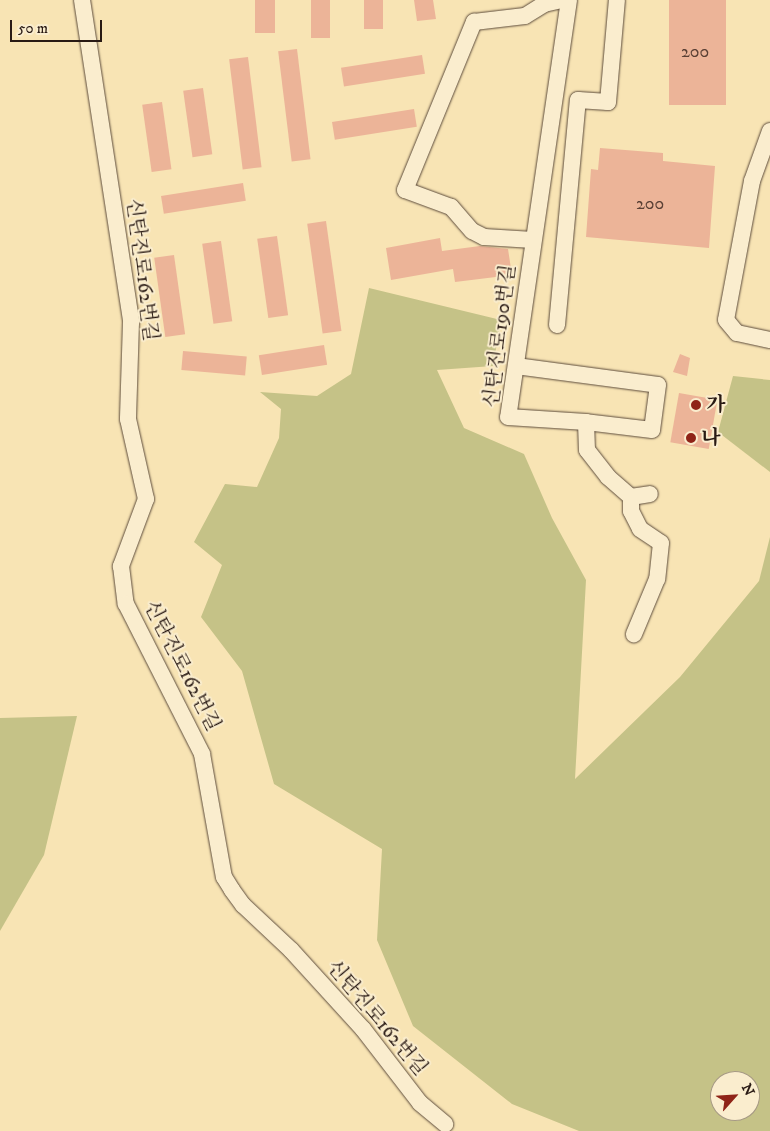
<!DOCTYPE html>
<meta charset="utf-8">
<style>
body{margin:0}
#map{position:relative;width:770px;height:1131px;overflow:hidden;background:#f8e4b4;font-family:"IM FELL DW Pica","Noto Serif KR",serif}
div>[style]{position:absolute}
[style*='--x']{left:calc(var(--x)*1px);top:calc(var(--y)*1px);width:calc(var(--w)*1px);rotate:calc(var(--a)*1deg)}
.green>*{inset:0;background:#c5c287}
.building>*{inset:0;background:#ecb498;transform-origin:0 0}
.roads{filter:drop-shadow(0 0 1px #5d4c3c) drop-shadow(0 0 1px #5d4c3c)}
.minor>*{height:16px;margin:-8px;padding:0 8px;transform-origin:8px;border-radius:8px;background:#faedce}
.dots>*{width:14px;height:14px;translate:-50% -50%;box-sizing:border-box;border:2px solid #faedce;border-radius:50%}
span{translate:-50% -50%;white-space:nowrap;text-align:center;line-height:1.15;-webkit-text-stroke:4px #faedce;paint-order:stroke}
.number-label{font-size:18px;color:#5a4035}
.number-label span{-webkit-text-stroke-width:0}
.street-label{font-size:20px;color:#291a14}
.poi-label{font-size:20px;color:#291a14;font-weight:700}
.left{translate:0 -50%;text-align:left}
.north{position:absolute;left:710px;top:1071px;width:50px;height:50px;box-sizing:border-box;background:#faedce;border:1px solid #a69984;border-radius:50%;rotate:64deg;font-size:14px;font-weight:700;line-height:20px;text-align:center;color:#291a14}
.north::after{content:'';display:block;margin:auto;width:18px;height:22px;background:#8f2418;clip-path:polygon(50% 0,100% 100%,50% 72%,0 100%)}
.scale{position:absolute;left:10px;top:20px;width:92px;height:22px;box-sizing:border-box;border:2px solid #291a14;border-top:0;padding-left:6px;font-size:15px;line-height:18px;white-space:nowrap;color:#291a14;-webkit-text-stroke:4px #faedce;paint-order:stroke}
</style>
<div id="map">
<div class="green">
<i style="clip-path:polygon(evenodd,369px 288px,501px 320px,493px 366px,437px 370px,464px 428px,524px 454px,552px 518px,586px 580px,575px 779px,680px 677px,759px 581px,770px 537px,770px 1131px,579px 1131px,512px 1104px,413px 1026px,377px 940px,382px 849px,274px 784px,242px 671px,201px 617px,222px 565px,194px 542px,225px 484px,257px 487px,279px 438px,281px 409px,260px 392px,317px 396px,351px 374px,369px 288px,720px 1081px,750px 1081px,750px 1111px,720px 1111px,720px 1081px)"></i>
<i style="clip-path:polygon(733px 376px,770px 380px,770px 472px,718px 432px)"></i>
<i style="clip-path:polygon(77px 716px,44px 855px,0 931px,0 718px)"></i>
</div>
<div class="building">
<i style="left:255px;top:0;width:20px;height:33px"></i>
<i style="left:311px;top:0;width:19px;height:38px"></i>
<i style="left:364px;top:0;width:19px;height:29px"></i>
<i style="clip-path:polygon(414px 0,433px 0,436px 19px,417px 21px)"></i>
<i style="left:669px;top:0;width:57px;height:105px"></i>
<i style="left:297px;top:49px;width:111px;height:19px;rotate:83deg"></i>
<i style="left:422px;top:55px;width:19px;height:82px;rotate:81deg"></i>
<i style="left:248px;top:57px;width:111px;height:19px;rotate:83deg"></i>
<i style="left:203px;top:88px;width:67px;height:20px;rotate:82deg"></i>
<i style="left:162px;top:102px;width:68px;height:20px;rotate:82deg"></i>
<i style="left:414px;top:109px;width:18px;height:83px;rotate:81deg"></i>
<i style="clip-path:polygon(600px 148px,663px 153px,663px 161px,715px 166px,709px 248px,586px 237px,591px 169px,598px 170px)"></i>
<i style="left:243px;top:183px;width:18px;height:83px;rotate:81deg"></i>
<i style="left:326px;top:221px;width:111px;height:19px;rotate:82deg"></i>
<i style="left:277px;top:236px;width:80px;height:20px;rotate:82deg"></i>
<i style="clip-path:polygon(440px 238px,442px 251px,480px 246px,508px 249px,512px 275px,455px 282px,453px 269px,391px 280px,386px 248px)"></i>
<i style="left:221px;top:241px;width:81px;height:19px;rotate:82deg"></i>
<i style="left:174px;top:255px;width:80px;height:20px;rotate:82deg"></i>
<i style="left:324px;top:345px;width:20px;height:66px;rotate:81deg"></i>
<i style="left:183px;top:351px;width:64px;height:19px;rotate:5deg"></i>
<i style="clip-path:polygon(680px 354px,690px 358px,687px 376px,673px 372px)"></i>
<i style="left:679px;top:393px;width:39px;height:50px;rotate:10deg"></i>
</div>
<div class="roads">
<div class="minor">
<i style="--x:82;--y:0;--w:326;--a:81.3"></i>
<i style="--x:131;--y:322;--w:97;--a:91.8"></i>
<i style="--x:128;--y:419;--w:82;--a:77.3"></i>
<i style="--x:146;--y:499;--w:72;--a:110.5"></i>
<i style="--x:121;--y:566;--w:38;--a:83"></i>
<i style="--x:126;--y:604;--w:168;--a:63.1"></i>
<i style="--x:202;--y:754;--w:125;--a:79.9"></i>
<i style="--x:224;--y:877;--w:15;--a:58"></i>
<i style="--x:232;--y:890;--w:19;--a:54"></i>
<i style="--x:243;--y:905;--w:66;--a:43.2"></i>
<i style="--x:291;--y:950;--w:107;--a:47.7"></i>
<i style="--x:363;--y:1029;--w:93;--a:52.4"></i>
<i style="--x:420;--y:1103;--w:33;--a:40"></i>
<i style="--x:569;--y:0;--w:421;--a:98.3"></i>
<i style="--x:508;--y:417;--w:78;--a:3.7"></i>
<i style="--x:586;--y:422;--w:28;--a:88"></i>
<i style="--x:587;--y:450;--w:34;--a:52"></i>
<i style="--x:608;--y:477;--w:30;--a:41"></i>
<i style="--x:631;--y:497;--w:14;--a:90"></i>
<i style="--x:631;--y:511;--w:20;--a:63"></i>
<i style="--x:640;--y:529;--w:25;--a:34"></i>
<i style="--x:661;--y:543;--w:36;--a:96"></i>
<i style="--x:657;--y:579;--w:60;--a:112.7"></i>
<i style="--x:770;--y:131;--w:53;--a:109.8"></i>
<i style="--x:752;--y:181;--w:141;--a:100.6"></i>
<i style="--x:726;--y:320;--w:17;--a:50"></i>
<i style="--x:737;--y:333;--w:34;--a:12"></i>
<i style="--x:533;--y:240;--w:49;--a:-176.5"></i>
<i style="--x:484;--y:237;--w:13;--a:-153"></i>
<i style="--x:472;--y:231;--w:32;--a:-131"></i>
<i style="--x:451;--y:207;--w:49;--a:-159.7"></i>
<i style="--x:405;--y:190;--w:182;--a:-67.7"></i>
<i style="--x:474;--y:22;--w:51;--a:-6.7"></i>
<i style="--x:525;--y:16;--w:22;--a:-32"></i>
<i style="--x:544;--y:4;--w:17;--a:-13"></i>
<i style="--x:557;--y:325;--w:226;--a:-84.7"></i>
<i style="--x:578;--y:100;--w:30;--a:4"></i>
<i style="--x:608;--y:102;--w:102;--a:-85"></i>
<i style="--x:516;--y:366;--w:143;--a:7.6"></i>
<i style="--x:658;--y:385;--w:45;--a:97.6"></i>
<i style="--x:652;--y:430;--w:66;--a:-173.1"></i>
<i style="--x:631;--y:497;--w:19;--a:-9"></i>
</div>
</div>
<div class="dots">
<i style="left:696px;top:405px;background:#8f2418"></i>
<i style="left:691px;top:438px;background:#8f2418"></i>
</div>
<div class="number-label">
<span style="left:695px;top:52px">200</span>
<span style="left:650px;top:204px">200</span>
</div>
<div class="street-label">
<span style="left:142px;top:270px;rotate:83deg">신탄진로162번길</span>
<span style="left:500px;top:336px;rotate:-83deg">신탄진로190번길</span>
<span style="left:182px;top:666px;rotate:63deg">신탄진로162번길</span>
<span style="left:377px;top:1018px;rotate:50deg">신탄진로162번길</span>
</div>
<div class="poi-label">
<span class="left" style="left:706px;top:405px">가</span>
<span class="left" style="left:701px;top:438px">나</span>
</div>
<div class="north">N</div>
<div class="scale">50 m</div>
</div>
